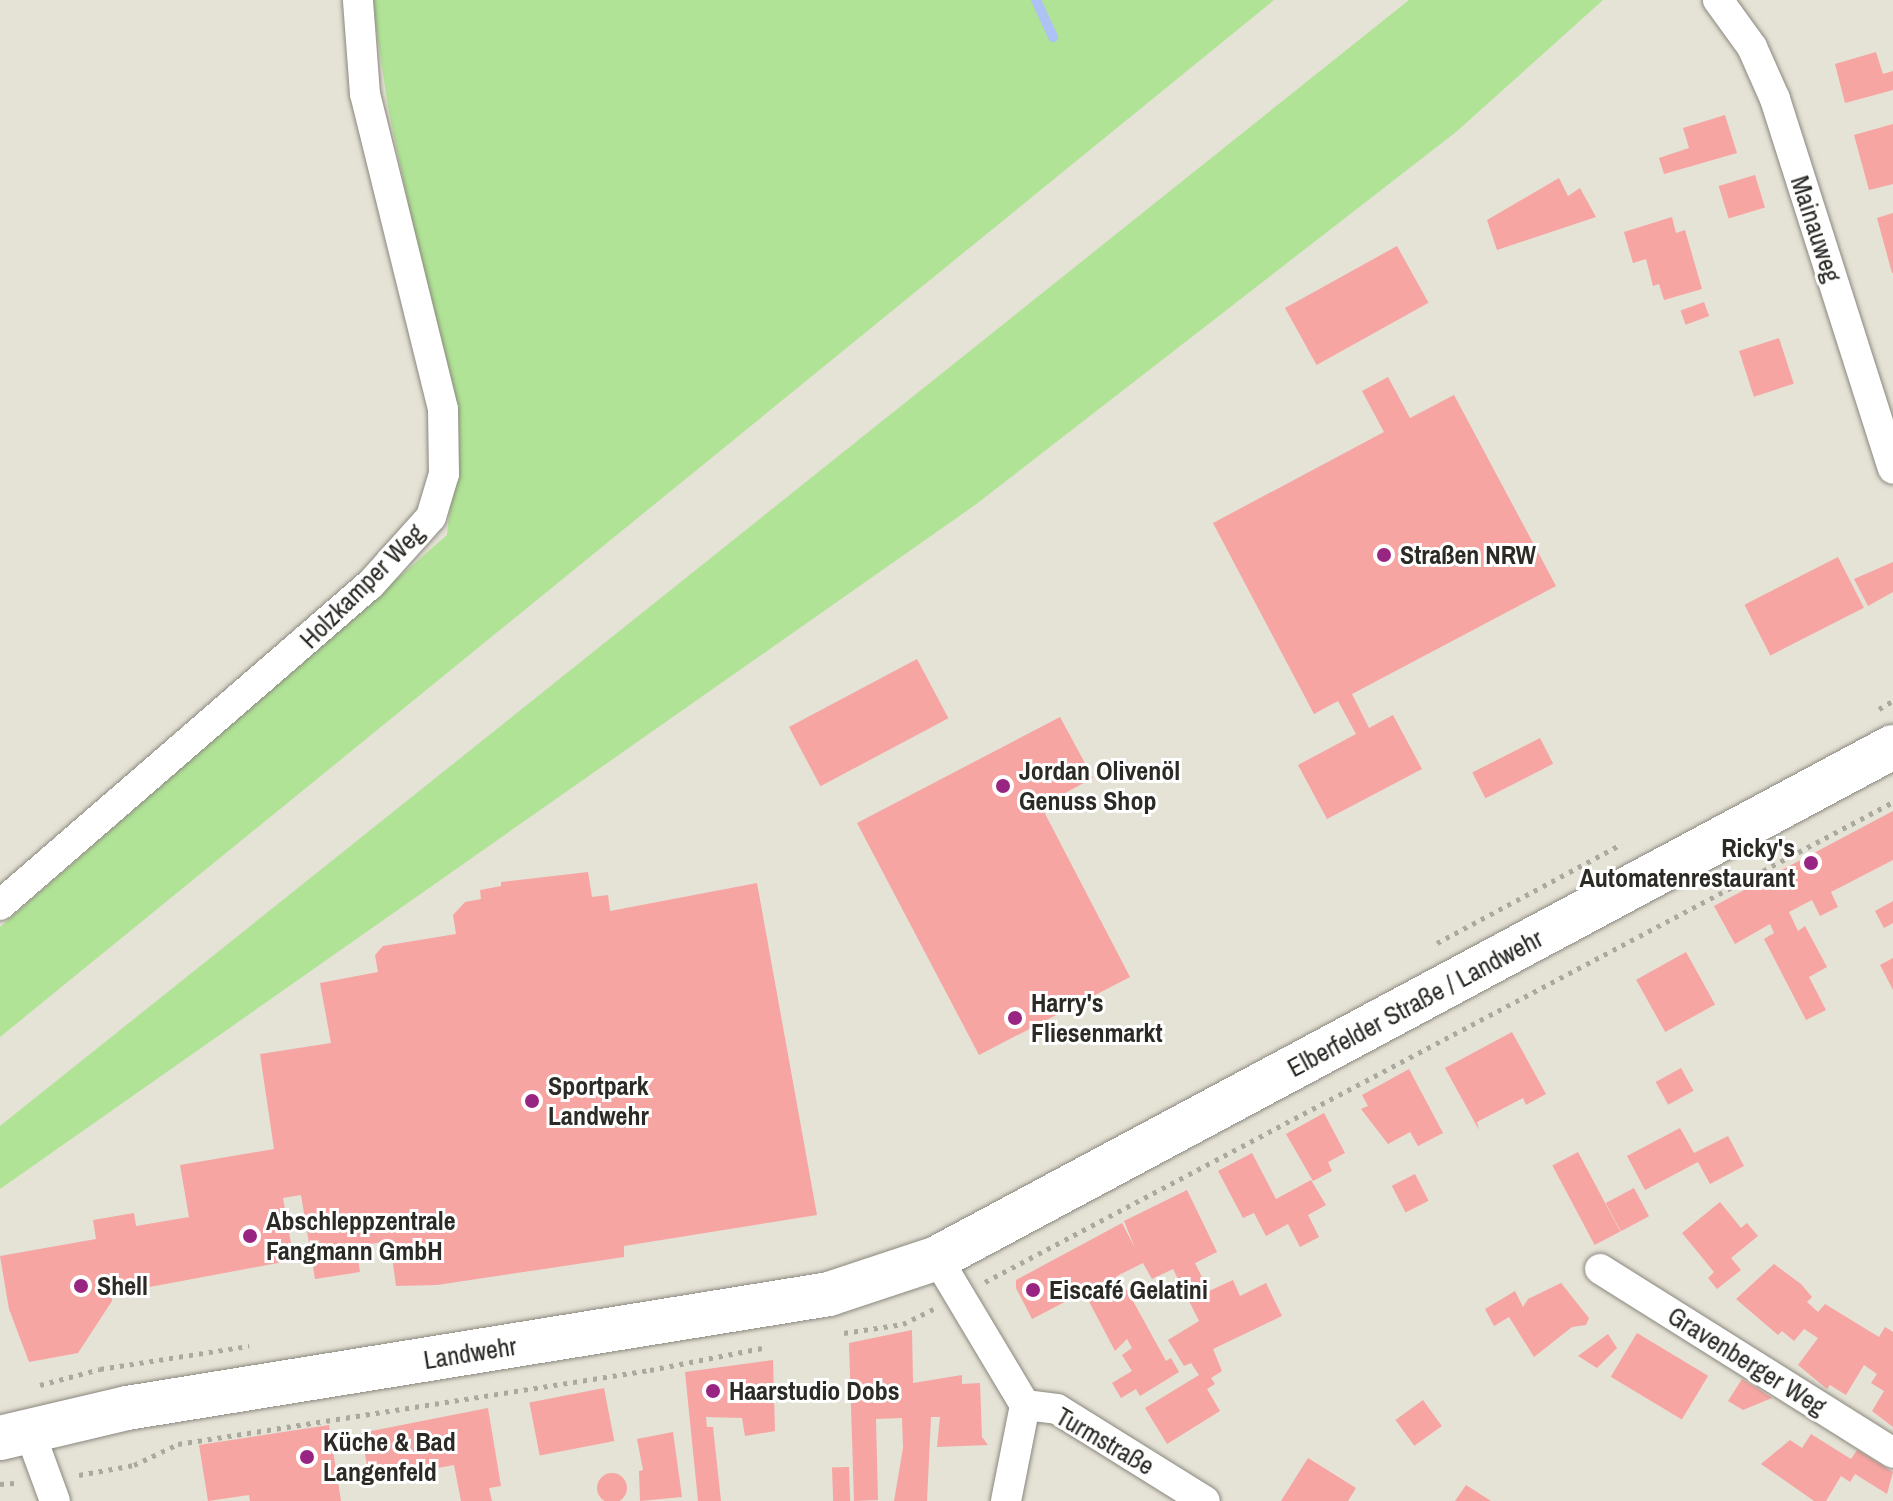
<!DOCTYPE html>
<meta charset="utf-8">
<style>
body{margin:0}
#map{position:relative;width:1893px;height:1501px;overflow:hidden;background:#e5e2d6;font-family:"Archivo Narrow",sans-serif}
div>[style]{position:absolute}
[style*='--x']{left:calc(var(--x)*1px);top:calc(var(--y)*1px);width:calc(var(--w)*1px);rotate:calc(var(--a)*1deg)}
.green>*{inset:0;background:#b0e396}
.stream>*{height:10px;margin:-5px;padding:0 5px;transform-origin:5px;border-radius:5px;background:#acc3f3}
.building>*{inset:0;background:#f6a5a3;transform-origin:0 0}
.round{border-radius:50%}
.path>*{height:5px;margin-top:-2.5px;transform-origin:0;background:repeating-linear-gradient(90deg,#aba99f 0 4px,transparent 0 10px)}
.roads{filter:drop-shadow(0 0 2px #8a877d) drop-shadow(0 0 2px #8a877d)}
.minor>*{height:30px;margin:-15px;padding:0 15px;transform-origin:15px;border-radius:15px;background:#fff}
.primary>*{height:44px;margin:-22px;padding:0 22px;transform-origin:22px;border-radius:22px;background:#fff}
.dots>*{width:22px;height:22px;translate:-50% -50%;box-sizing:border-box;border:4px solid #fff;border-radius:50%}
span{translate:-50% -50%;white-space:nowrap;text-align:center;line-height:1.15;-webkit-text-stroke:6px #fff;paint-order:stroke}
.street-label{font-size:26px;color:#2b2a25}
.poi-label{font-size:26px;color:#2b2a25;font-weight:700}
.left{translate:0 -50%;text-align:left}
.right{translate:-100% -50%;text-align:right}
</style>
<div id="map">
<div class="green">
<i style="clip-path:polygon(372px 0,1274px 0,0 1037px,0 927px,447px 535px,457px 435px,388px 107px)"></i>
<i style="clip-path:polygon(1409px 0,1603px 0,1456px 132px,975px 505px,0 1189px,0 1126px)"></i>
</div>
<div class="stream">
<i style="--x:1036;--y:0;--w:41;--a:65.3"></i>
</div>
<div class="building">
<i style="clip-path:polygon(1876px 52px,1883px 74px,1893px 71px,1893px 90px,1845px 103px,1835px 64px)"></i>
<i style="clip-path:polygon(1725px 115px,1737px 153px,1664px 174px,1659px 158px,1689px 148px,1683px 128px)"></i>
<i style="clip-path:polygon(1893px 124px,1893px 184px,1869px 190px,1854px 135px)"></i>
<i style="left:1755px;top:175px;width:34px;height:38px;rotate:73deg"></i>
<i style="clip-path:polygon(1559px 178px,1568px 196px,1580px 188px,1596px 217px,1497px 250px,1487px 220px)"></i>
<i style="clip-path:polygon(1893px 213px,1893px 273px,1892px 273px,1877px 218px)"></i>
<i style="clip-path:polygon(1672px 217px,1676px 233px,1685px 230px,1702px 289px,1664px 300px,1659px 284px,1653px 286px,1646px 259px,1633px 263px,1624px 232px)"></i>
<i style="left:1397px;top:246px;width:65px;height:128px;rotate:61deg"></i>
<i style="left:1704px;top:302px;width:15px;height:25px;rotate:70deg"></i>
<i style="left:1779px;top:338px;width:48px;height:42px;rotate:72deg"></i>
<i style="clip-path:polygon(1388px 377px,1410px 418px,1454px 395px,1556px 586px,1352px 694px,1369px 728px,1393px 715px,1422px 769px,1327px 819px,1298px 765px,1356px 734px,1338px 701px,1314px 714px,1213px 523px,1384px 432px,1362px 391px)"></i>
<i style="left:1838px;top:557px;width:57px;height:105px;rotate:63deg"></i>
<i style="clip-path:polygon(1893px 562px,1893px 592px,1868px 606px,1854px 579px)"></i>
<i style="left:917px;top:659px;width:67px;height:145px;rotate:62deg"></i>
<i style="clip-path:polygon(1060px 717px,1093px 778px,1041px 806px,1130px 977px,979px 1055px,857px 823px)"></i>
<i style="left:1540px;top:738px;width:29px;height:76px;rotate:63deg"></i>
<i style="clip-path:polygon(1893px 811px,1893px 860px,1831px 892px,1838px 907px,1820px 916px,1812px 900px,1789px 912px,1798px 931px,1805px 926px,1827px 967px,1809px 977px,1826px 1010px,1806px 1020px,1764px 939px,1774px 933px,1770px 924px,1735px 944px,1714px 906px)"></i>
<i style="clip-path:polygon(588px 872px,592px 897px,608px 895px,610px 911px,757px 883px,817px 1215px,624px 1246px,624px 1257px,437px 1285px,396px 1286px,390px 1241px,356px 1246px,360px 1272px,315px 1279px,301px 1195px,283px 1198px,294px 1260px,112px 1294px,112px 1301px,78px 1353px,29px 1362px,9px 1309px,0 1256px,96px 1239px,93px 1220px,134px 1213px,136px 1226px,189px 1217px,180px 1165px,274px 1149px,260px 1054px,331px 1043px,320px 983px,378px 972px,375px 955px,383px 946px,456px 934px,453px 915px,465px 902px,481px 899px,480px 890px,501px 886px,501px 882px)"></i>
<i style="clip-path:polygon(1893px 901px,1893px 923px,1884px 928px,1875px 911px)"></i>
<i style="left:1686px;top:952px;width:60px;height:57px;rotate:61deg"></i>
<i style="clip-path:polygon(1893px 958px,1893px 990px,1880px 965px)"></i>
<i style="clip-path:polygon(1512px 1032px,1546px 1094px,1526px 1105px,1523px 1098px,1477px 1122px,1479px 1130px,1445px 1068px)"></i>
<i style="left:1681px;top:1068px;width:26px;height:29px;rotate:61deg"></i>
<i style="clip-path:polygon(1409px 1069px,1443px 1133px,1418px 1146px,1410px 1132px,1388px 1144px,1361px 1109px,1368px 1106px,1362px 1095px)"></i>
<i style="clip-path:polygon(1324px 1113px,1345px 1153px,1328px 1162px,1332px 1171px,1313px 1181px,1286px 1134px)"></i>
<i style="clip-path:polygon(1680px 1128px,1694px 1153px,1728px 1136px,1744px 1166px,1710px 1184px,1698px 1162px,1645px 1190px,1627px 1156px)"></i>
<i style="left:1578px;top:1152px;width:90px;height:29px;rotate:62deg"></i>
<i style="clip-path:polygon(1252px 1153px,1276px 1199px,1311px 1180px,1326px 1205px,1308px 1215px,1319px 1237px,1300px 1247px,1288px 1224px,1266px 1236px,1254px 1213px,1243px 1218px,1218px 1171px)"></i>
<i style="left:1415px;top:1174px;width:30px;height:26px;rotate:63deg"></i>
<i style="left:1634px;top:1188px;width:32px;height:32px;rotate:62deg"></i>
<i style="clip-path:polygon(1187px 1190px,1217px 1252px,1195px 1263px,1209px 1291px,1233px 1280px,1240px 1296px,1266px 1283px,1282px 1316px,1213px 1349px,1222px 1371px,1211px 1378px,1215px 1384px,1207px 1389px,1220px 1411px,1167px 1444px,1145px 1408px,1199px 1375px,1191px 1363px,1184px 1366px,1168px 1340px,1199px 1321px,1173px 1269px,1152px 1279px,1143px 1263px,1117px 1276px,1114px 1285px,1127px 1290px,1166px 1361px,1171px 1358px,1179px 1372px,1140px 1396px,1136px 1389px,1121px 1398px,1112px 1383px,1132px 1371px,1122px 1355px,1132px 1348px,1127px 1339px,1115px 1351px,1084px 1292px,1032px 1319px,1016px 1288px,1016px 1280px,1122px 1223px,1135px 1248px,1124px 1221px)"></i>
<i style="clip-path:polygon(1720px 1202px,1741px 1228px,1747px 1223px,1758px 1236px,1731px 1258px,1741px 1270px,1717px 1289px,1708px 1278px,1714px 1272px,1682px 1233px)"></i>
<i style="clip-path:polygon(1774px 1264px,1801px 1284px,1812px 1297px,1807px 1302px,1818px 1312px,1825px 1304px,1879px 1337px,1885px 1327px,1893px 1332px,1893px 1427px,1872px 1411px,1884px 1391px,1871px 1383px,1877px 1374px,1864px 1365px,1846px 1395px,1830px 1385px,1827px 1389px,1798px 1365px,1818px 1338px,1804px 1329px,1794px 1341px,1782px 1331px,1778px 1335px,1736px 1299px)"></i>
<i style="clip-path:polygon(1561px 1283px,1589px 1318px,1586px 1325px,1572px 1327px,1534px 1357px,1509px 1317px,1494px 1326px,1485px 1309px,1515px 1291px,1523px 1307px,1528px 1299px)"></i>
<i style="clip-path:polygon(912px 1330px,913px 1383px,962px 1375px,962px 1384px,980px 1383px,982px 1437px,988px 1445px,937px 1447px,940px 1417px,931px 1417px,927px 1501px,894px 1501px,903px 1448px,902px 1418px,876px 1419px,878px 1500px,854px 1501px,849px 1343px)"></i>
<i style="left:1637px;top:1333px;width:83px;height:51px;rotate:31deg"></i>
<i style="clip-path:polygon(1608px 1334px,1617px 1348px,1597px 1368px,1578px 1356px)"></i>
<i style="clip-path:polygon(773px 1360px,775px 1431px,745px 1436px,742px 1418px,706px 1417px,707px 1427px,713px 1427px,721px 1501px,698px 1501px,685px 1372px)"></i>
<i style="clip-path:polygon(1742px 1379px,1757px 1388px,1772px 1398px,1743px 1410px,1728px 1401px)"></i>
<i style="left:604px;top:1388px;width:54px;height:76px;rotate:79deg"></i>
<i style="left:1423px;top:1400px;width:32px;height:34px;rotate:54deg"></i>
<i style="clip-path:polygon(488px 1408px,501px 1486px,489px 1488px,492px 1501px,461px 1501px,454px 1465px,370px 1481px,361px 1433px)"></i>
<i style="clip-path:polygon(329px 1425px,341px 1501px,250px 1501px,249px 1495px,208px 1501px,199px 1445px)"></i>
<i style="clip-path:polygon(673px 1432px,682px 1497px,640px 1501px,639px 1471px,643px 1470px,637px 1439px)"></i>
<i style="clip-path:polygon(1811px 1434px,1851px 1459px,1857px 1450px,1893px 1472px,1887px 1494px,1855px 1474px,1850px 1482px,1841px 1476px,1826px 1501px,1814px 1501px,1761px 1464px,1790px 1440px,1802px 1448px)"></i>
<i style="clip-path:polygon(1308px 1458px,1356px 1488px,1348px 1501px,1281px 1501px)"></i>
<i style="left:849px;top:1467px;width:34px;height:17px;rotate:88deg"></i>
<i class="round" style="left:597px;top:1473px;width:30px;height:30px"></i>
<i style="clip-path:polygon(1466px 1485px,1491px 1501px,1455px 1501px)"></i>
</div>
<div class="path">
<i style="--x:1879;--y:709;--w:16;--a:-30"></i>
<i style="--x:1437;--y:943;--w:210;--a:-28.2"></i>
<i style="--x:985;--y:1282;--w:1027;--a:-27.86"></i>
<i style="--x:844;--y:1333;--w:60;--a:-8.7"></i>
<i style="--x:903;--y:1324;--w:34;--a:-26"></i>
<i style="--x:40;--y:1385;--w:62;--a:-14.9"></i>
<i style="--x:100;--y:1369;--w:151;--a:-8.8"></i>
<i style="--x:79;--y:1475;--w:56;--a:-10.3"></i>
<i style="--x:134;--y:1465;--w:49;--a:-25.5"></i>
<i style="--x:178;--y:1444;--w:478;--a:-8.9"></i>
<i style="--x:650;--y:1370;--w:119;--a:-11.1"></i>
<i style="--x:0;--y:1484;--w:14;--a:-4"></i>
</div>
<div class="roads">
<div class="minor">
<i style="--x:1718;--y:0;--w:58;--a:54.1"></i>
<i style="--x:1752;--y:47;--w:57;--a:66.1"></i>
<i style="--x:1775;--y:99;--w:388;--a:72.3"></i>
<i style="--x:0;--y:905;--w:489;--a:-40.9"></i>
<i style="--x:370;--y:585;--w:91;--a:-48.1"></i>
<i style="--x:431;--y:517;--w:45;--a:-73.2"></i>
<i style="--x:444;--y:474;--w:65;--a:-90.9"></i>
<i style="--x:443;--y:409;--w:325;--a:-103.9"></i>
<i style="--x:365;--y:94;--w:94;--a:-94.3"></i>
<i style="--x:937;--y:1258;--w:171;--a:59.1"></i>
<i style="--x:1025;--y:1405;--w:32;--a:7"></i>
<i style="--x:1057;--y:1409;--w:174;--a:31.9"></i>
<i style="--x:1600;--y:1269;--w:346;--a:32.1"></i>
<i style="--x:30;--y:1433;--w:72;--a:69.8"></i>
<i style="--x:1006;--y:1501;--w:98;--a:-78.8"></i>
</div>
<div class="primary">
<i style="--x:0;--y:1438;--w:130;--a:-13.3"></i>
<i style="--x:127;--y:1408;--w:711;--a:-9.22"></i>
<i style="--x:829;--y:1294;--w:114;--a:-18.4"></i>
<i style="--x:937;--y:1258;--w:1084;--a:-28.13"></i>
</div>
</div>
<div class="dots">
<i style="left:1384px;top:555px;background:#992582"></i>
<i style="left:1003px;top:786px;background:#992582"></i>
<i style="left:1811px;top:863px;background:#992582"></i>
<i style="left:1015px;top:1018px;background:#992582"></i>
<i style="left:532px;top:1101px;background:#992582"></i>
<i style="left:250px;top:1236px;background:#992582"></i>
<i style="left:81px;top:1286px;background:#992582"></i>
<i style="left:1033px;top:1290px;background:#992582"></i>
<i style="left:713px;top:1391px;background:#992582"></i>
<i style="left:307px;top:1457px;background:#992582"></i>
</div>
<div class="street-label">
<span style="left:1816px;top:229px;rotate:72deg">Mainauweg</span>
<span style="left:362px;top:586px;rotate:-45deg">Holzkamper Weg</span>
<span style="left:1415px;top:1003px;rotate:-28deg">Elberfelder Straße / Landwehr</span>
<span style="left:470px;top:1353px;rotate:-9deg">Landwehr</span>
<span style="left:1747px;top:1361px;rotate:32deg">Gravenberger Weg</span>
<span style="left:1105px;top:1441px;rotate:30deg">Turmstraße</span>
</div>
<div class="poi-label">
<span class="left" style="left:1400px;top:555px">Straßen NRW</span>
<span class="left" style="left:1019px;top:786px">Jordan Olivenöl<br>Genuss Shop</span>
<span class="right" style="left:1795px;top:863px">Ricky's<br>Automatenrestaurant</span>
<span class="left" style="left:1031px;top:1018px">Harry's<br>Fliesenmarkt</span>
<span class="left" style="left:548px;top:1101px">Sportpark<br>Landwehr</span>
<span class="left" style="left:266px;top:1236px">Abschleppzentrale<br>Fangmann GmbH</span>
<span class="left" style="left:97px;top:1286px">Shell</span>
<span class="left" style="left:1049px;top:1290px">Eiscafé Gelatini</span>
<span class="left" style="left:729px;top:1391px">Haarstudio Dobs</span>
<span class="left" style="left:323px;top:1457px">Küche &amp; Bad<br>Langenfeld</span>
</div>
</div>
